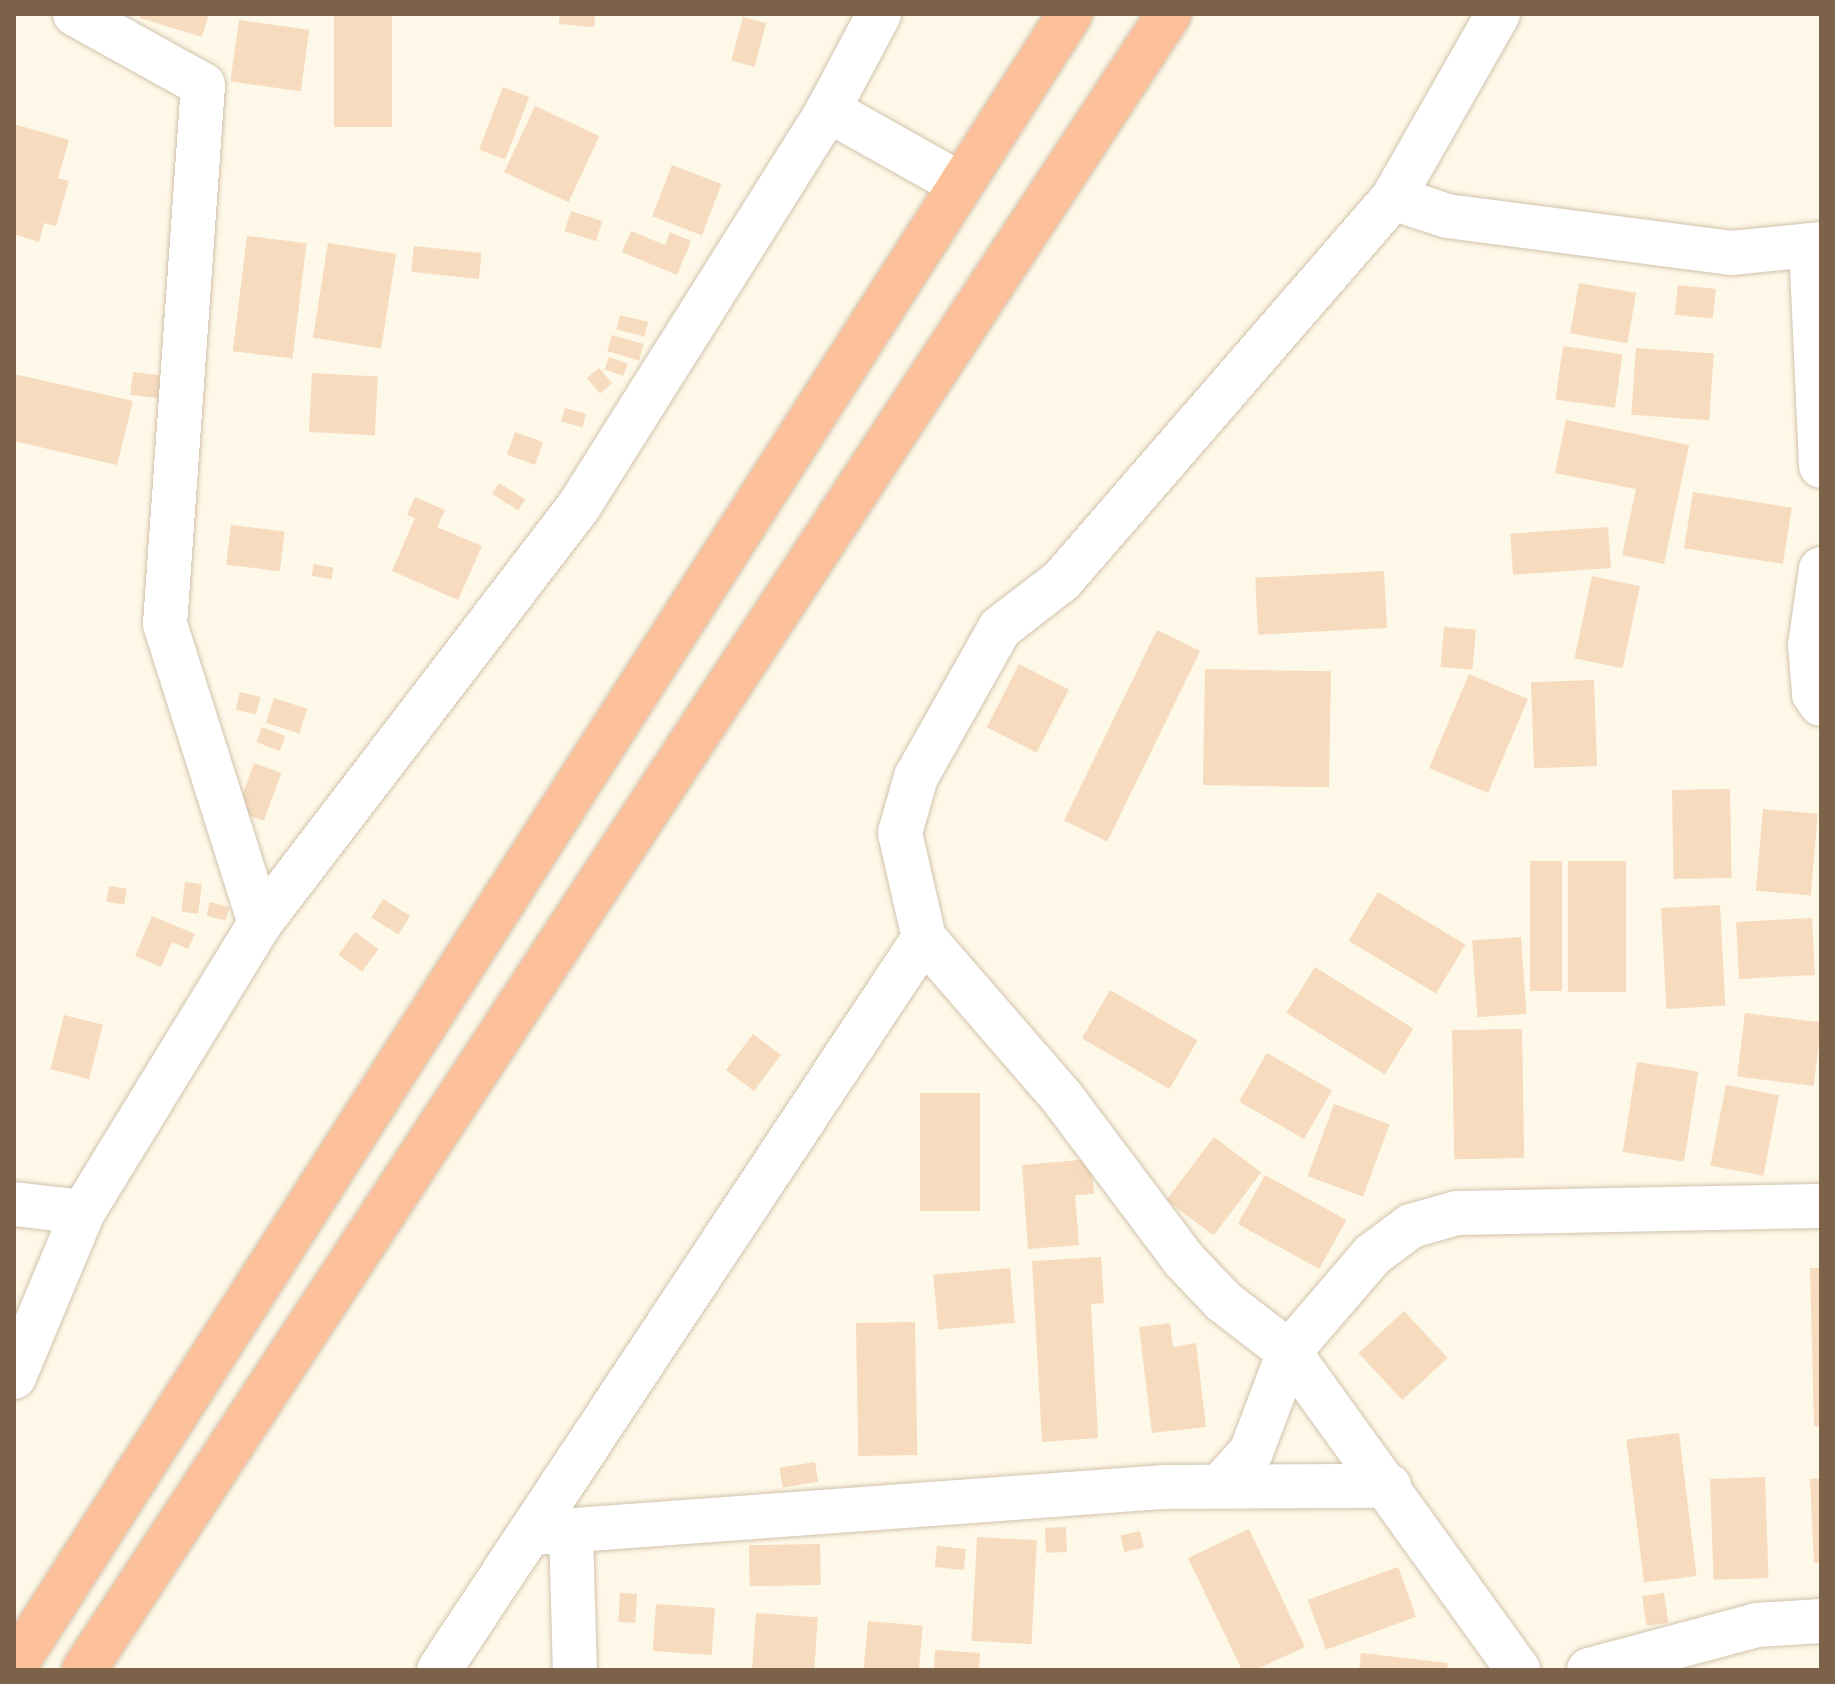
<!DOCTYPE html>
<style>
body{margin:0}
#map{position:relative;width:1835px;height:1684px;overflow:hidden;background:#fef8e8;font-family:"Titillium Web",sans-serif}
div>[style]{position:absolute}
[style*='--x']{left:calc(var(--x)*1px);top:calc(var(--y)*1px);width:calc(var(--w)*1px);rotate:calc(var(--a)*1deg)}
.building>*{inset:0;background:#f6dbbe;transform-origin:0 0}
.roads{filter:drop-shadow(0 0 2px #d2c2ac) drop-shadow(0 0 2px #d2c2ac)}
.minor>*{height:44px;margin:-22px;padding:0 22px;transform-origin:22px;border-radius:22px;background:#fff}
.highway>*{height:44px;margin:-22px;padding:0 22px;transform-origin:22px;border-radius:22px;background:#fcc19b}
span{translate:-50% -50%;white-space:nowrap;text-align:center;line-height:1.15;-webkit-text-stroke:7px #fffbf0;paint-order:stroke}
.frame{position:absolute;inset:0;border:16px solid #7b6249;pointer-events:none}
</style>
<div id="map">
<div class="building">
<i style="clip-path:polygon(141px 14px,209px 14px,202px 37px,140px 18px)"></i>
<i style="left:334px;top:14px;width:58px;height:113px"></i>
<i style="clip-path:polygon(560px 14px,595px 14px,594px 27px,559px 24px)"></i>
<i style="left:743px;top:17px;width:24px;height:45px;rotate:15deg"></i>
<i style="left:239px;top:20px;width:71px;height:62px;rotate:8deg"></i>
<i style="left:503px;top:87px;width:28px;height:67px;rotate:21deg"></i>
<i style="left:535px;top:106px;width:71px;height:73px;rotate:25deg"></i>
<i style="clip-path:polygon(14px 124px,69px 140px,58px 178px,69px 181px,56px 226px,44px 223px,39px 242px,14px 234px)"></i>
<i style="left:672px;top:165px;width:53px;height:55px;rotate:21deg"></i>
<i style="left:571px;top:211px;width:33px;height:21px;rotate:18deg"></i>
<i style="clip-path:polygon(631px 231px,665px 245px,670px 232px,691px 241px,677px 275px,622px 252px)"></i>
<i style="left:247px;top:236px;width:60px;height:116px;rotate:7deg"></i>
<i style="left:328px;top:243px;width:69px;height:96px;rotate:9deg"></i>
<i style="left:414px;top:246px;width:68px;height:26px;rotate:6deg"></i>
<i style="left:1579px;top:283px;width:58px;height:51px;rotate:10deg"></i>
<i style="left:1678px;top:285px;width:38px;height:30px;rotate:6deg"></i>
<i style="left:620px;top:315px;width:29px;height:15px;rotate:14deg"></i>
<i style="left:612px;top:335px;width:33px;height:17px;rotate:16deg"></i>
<i style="left:1563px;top:346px;width:60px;height:54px;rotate:8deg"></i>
<i style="left:1636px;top:348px;width:78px;height:67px;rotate:4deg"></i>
<i style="left:609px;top:357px;width:20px;height:13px;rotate:20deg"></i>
<i style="left:599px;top:368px;width:20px;height:16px;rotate:49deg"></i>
<i style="left:133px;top:372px;width:31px;height:23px;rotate:7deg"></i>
<i style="left:312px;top:373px;width:66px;height:59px;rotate:3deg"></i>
<i style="clip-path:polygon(14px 374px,133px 401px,117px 465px,14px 441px)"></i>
<i style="left:565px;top:408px;width:22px;height:14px;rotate:16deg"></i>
<i style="clip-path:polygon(1566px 420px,1689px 445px,1664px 564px,1622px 555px,1636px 489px,1555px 473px)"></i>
<i style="left:515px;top:432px;width:30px;height:24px;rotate:20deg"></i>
<i style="left:499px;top:483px;width:31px;height:13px;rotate:32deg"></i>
<i style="left:1693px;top:492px;width:100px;height:57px;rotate:9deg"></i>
<i style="clip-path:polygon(415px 497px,445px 510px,437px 527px,482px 546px,458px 600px,392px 571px,415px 518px,407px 515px)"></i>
<i style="left:231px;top:525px;width:54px;height:40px;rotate:7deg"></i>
<i style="left:1608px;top:527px;width:41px;height:98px;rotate:86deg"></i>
<i style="left:314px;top:564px;width:20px;height:12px;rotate:11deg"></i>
<i style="left:1384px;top:571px;width:57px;height:129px;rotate:87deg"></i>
<i style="left:1592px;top:576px;width:49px;height:84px;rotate:12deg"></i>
<i style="left:1444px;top:627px;width:32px;height:40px;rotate:5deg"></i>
<i style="left:1157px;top:630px;width:48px;height:212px;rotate:26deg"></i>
<i style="left:1019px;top:664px;width:56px;height:71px;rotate:27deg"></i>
<i style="left:1205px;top:669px;width:126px;height:116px;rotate:1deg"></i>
<i style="left:1469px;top:674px;width:64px;height:102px;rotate:23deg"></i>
<i style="left:1594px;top:680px;width:86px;height:63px;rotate:88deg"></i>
<i style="left:240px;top:692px;width:21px;height:18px;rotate:14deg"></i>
<i style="left:274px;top:698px;width:35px;height:26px;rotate:18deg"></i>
<i style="left:262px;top:727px;width:25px;height:16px;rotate:21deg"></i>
<i style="left:254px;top:763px;width:29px;height:51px;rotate:20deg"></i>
<i style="left:1730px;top:789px;width:89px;height:58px;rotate:89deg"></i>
<i style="left:1763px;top:809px;width:55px;height:82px;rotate:5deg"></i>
<i style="left:1530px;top:861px;width:32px;height:130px"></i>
<i style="left:1568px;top:861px;width:58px;height:131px"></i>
<i style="left:185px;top:882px;width:17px;height:30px;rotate:7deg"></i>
<i style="left:109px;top:886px;width:18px;height:16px;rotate:9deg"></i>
<i style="left:1378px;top:892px;width:102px;height:57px;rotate:31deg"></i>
<i style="left:383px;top:899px;width:32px;height:22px;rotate:32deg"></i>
<i style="left:210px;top:902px;width:20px;height:14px;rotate:15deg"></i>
<i style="left:1720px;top:905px;width:101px;height:59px;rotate:87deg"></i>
<i style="clip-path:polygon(152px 916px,195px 934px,188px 949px,172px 942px,161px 967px,135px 956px)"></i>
<i style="left:1812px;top:918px;width:57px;height:76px;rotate:87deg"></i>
<i style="left:355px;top:932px;width:29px;height:28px;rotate:36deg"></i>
<i style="left:1521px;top:937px;width:77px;height:49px;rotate:86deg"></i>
<i style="left:1315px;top:967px;width:116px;height:54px;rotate:32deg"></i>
<i style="left:1110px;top:990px;width:101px;height:56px;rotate:30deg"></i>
<i style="left:1745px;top:1013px;width:77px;height:64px;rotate:7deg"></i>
<i style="left:64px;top:1015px;width:40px;height:56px;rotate:14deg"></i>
<i style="left:1522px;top:1029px;width:129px;height:70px;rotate:89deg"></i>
<i style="left:753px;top:1034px;width:35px;height:45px;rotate:37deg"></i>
<i style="left:1267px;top:1053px;width:75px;height:56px;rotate:30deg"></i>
<i style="left:1637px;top:1062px;width:62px;height:91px;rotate:9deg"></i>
<i style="left:1726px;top:1085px;width:54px;height:82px;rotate:11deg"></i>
<i style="left:920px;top:1093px;width:60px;height:118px"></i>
<i style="left:1334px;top:1104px;width:59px;height:77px;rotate:20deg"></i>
<i style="left:1214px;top:1137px;width:59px;height:79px;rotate:37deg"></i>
<i style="clip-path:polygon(1091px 1159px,1094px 1194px,1075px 1195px,1079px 1245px,1028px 1249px,1022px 1165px)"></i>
<i style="left:1265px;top:1175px;width:93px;height:56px;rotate:29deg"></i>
<i style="clip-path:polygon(1101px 1257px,1104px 1303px,1091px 1304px,1098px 1438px,1042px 1442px,1032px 1261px)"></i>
<i style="left:1010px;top:1268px;width:55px;height:77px;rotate:85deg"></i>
<i style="clip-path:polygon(1810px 1268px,1821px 1268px,1821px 1426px,1814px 1426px)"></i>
<i style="left:1404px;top:1311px;width:64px;height:62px;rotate:47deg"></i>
<i style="left:915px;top:1322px;width:133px;height:59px;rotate:89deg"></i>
<i style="clip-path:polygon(1170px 1323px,1173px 1347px,1196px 1343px,1206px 1427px,1152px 1433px,1139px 1327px)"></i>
<i style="left:1679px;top:1433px;width:144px;height:53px;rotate:83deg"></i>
<i style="left:815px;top:1462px;width:20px;height:36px;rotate:81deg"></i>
<i style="left:1765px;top:1477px;width:101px;height:55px;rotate:88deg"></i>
<i style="clip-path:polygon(1821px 1478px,1821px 1562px,1814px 1563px,1810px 1479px)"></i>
<i style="left:1066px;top:1527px;width:25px;height:21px;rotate:88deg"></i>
<i style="clip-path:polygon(1249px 1529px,1305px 1647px,1255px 1670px,1242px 1670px,1188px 1558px)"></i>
<i style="left:1140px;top:1531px;width:17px;height:20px;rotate:77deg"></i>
<i style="left:977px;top:1537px;width:60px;height:104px;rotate:3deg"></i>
<i style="left:820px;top:1544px;width:41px;height:71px;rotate:89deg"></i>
<i style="left:937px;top:1546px;width:29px;height:21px;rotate:6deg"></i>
<i style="left:1398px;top:1567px;width:53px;height:96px;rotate:70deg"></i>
<i style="left:620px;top:1593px;width:17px;height:29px;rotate:3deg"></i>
<i style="left:1664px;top:1593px;width:30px;height:22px;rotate:82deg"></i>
<i style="left:656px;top:1604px;width:59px;height:47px;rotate:4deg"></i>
<i style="left:756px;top:1613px;width:62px;height:57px;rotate:4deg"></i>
<i style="left:868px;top:1621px;width:55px;height:49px;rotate:5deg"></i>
<i style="clip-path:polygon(935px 1650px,980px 1653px,979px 1670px,934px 1670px)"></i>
<i style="clip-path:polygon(1361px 1653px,1448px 1663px,1447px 1670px,1359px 1670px)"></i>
</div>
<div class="roads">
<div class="minor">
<i style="--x:75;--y:14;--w:146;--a:29"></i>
<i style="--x:203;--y:85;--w:540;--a:94.03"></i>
<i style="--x:165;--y:624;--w:314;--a:72.4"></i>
<i style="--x:828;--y:110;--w:149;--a:29.3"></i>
<i style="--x:1393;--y:198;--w:57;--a:18.4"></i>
<i style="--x:1447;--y:216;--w:286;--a:7.4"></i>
<i style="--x:1731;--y:253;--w:90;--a:-5.7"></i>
<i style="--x:1811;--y:245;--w:221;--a:87.4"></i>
<i style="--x:1821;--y:569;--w:77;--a:98.2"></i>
<i style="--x:1810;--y:645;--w:49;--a:85.3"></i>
<i style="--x:1814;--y:694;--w:12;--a:55"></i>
<i style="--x:924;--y:938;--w:209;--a:49.1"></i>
<i style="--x:1061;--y:1096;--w:205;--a:53.1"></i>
<i style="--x:1184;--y:1260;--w:57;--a:46.4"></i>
<i style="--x:1223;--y:1301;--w:83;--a:37.7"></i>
<i style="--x:1289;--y:1352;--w:392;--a:54.2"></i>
<i style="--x:14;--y:1204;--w:69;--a:6.6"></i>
<i style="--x:14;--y:1377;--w:179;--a:-67.3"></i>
<i style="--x:83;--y:1212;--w:339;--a:-58.5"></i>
<i style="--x:260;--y:923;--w:525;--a:-52.58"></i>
<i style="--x:579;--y:506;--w:468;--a:-57.8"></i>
<i style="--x:828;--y:110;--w:109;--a:-62"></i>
<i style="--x:1220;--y:1486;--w:46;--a:-47.6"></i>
<i style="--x:1251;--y:1452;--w:107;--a:-69.2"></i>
<i style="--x:1289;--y:1352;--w:128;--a:-49.4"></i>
<i style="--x:1372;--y:1255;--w:49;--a:-36.6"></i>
<i style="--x:1411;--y:1226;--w:48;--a:-15.8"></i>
<i style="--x:1457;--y:1213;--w:364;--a:-1.1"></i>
<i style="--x:571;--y:1531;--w:139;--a:88.4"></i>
<i style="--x:534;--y:1533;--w:632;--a:-4.18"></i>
<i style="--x:1164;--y:1487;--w:225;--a:-0.3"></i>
<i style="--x:439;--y:1670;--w:878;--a:-56.47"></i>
<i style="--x:924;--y:938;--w:108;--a:-102.9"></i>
<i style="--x:900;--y:833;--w:58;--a:-74.1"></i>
<i style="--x:916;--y:777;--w:171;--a:-60.6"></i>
<i style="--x:1000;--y:628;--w:78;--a:-37.7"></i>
<i style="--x:1062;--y:580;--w:505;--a:-49.09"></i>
<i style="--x:1393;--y:198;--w:212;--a:-60.3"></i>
<i style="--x:1589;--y:1670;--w:174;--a:-15"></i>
<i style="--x:1757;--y:1625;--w:64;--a:-3.6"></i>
</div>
<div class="highway">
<i style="--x:14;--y:1667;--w:1962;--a:-57.43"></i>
<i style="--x:84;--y:1670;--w:1980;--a:-56.77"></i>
</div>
</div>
<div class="frame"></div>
</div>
